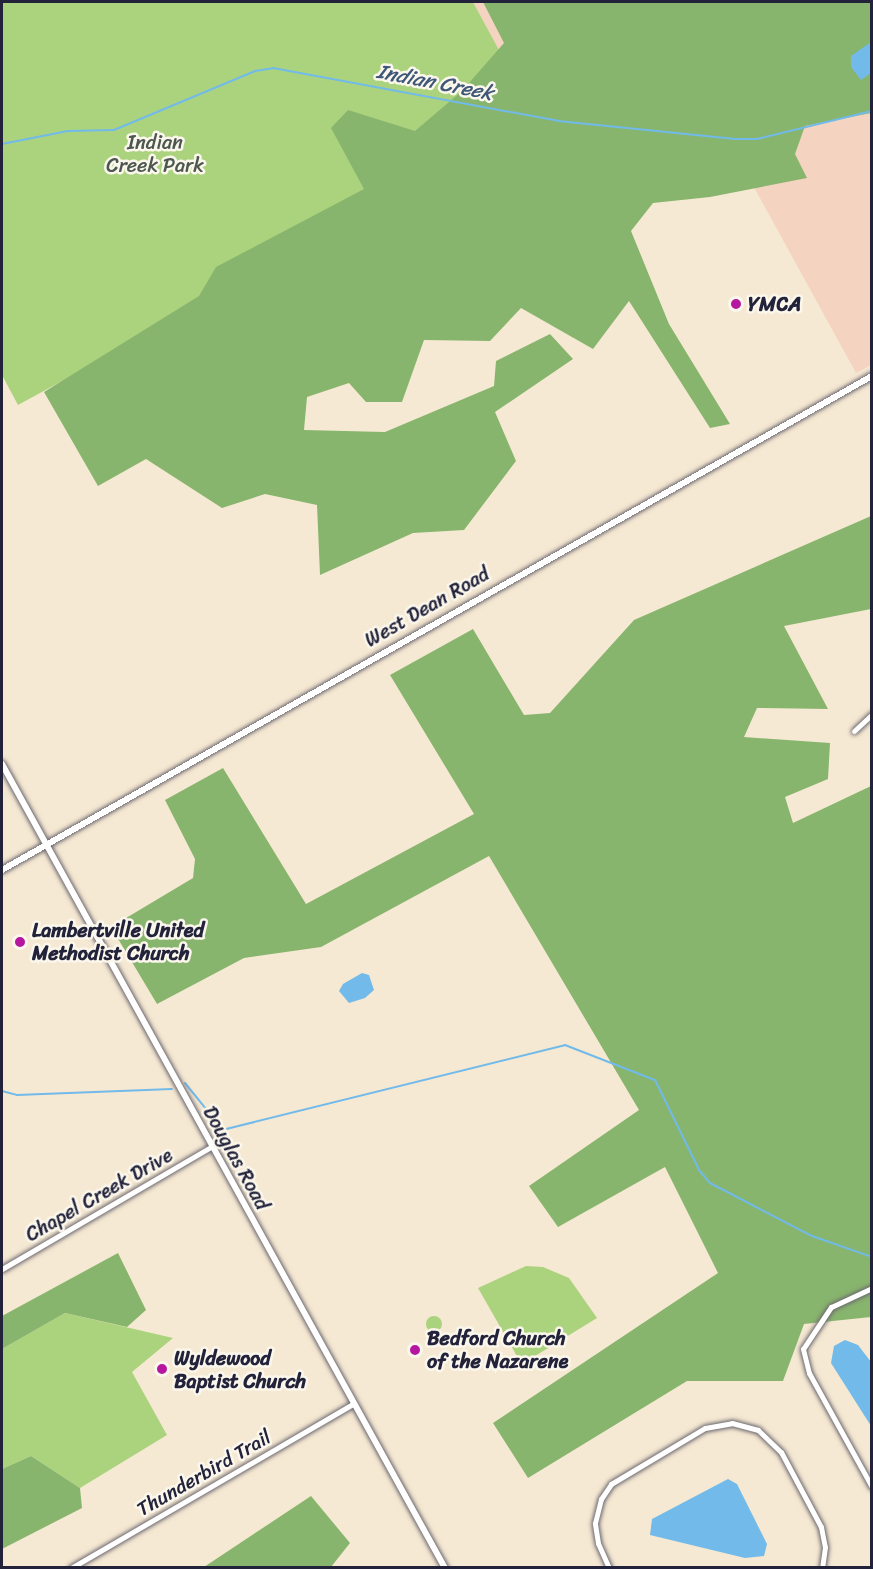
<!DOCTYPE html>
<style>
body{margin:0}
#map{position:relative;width:873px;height:1569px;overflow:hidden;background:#f6e9d3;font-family:Sriracha,sans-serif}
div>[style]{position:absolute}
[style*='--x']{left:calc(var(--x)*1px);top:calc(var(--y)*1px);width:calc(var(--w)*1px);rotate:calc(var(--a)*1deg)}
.built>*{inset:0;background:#f4d3c0}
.green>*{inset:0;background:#abd37e}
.round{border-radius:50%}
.forest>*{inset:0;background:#88b56d}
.water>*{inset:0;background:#71bae9}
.stream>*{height:2px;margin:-1px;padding:0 1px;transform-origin:1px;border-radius:1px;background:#71bae9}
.roads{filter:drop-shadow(0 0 2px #6c6870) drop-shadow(0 0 2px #6c6870)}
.minor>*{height:5px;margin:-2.5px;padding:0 2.5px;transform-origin:2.5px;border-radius:2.5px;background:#fff}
.tertiary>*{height:6px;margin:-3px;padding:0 3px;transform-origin:3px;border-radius:3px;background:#fff}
.dots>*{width:16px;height:16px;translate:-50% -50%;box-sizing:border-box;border:3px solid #fbf7ec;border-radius:50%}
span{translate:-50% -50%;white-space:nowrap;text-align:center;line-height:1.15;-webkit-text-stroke:5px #fbf7ec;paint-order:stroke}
.park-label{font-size:20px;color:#4b574f}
.poi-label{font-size:20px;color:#22223b;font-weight:700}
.left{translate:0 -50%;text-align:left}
.street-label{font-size:20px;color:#22223b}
.water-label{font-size:21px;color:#3e5778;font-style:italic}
.frame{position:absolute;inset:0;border:3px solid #22223b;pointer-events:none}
</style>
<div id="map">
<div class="built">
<i style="clip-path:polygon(473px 2px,871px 2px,871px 365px,856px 373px,750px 180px,573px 189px)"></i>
</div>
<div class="green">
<i style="clip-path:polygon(2px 2px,473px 2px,552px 148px,504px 140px,18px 405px,2px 375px)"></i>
<i style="clip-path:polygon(526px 1266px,543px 1267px,569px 1278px,597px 1318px,527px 1361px,518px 1358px,478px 1288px)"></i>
<i style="clip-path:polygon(65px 1313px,173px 1338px,132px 1372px,167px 1435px,80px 1488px,31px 1456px,2px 1469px,2px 1349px)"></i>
<i class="round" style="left:426px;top:1316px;width:16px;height:16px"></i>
</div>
<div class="forest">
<i style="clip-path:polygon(483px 2px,871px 2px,871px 113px,805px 126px,795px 154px,807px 178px,710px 197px,653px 203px,631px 231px,669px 324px,730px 424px,710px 428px,629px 301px,593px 349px,521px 308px,490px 341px,424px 340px,402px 402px,366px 402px,349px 383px,307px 397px,304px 430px,385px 432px,494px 386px,496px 361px,550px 334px,573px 359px,495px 412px,516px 461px,464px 530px,413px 533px,320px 575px,317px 505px,265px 494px,222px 508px,146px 459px,98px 486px,44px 392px,199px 296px,216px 267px,364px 189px,331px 128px,348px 110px,415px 131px,462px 91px,504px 43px)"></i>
<i style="clip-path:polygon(871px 516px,871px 609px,784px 626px,828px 709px,757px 708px,744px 737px,830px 743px,828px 779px,785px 797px,793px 823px,871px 786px,871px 1317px,804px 1324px,783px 1381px,687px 1381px,528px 1478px,493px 1423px,718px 1273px,665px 1167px,558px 1227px,529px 1186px,639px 1110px,489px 856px,321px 947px,244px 958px,157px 1004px,111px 927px,193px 878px,195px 859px,165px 800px,223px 768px,306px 904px,474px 814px,390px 675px,473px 629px,524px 715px,550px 713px,634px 620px)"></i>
<i style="clip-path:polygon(118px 1253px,146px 1310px,127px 1327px,65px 1313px,2px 1349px,2px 1316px)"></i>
<i style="clip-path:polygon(31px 1456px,80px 1488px,82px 1508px,2px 1549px,2px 1469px)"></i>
<i style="clip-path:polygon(311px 1496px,350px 1543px,331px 1567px,204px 1567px)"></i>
</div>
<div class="water">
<i style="clip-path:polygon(871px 42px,871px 73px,861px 80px,851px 67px,851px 56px)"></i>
<i style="clip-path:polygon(362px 973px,369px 975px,374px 990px,365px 998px,349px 1003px,339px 991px,343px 984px)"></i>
<i style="clip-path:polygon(845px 1340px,858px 1345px,871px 1362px,871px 1426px,831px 1363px,834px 1346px)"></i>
<i style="clip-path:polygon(728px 1479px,737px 1484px,767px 1544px,764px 1556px,745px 1558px,650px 1535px,652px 1519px)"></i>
</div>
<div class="stream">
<i style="--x:2;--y:144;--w:67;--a:-11.1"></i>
<i style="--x:68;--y:131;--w:46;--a:-1.2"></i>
<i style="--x:114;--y:130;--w:153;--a:-22.7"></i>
<i style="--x:255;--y:71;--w:18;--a:-9"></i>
<i style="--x:273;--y:68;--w:290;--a:10.5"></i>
<i style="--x:558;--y:121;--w:178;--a:5.8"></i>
<i style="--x:735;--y:139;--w:22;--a:0"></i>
<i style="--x:757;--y:139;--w:118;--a:-13.7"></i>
<i style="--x:185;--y:1083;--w:32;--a:51"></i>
<i style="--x:2;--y:1091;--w:16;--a:15"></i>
<i style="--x:17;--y:1095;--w:155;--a:-2.2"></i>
<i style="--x:208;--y:1115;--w:19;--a:58"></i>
<i style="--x:218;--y:1131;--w:357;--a:-13.9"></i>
<i style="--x:565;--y:1045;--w:97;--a:21.3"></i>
<i style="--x:655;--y:1080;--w:100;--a:63.9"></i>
<i style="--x:699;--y:1170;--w:17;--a:50"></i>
<i style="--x:710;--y:1183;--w:115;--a:27.5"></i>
<i style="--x:812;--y:1236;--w:64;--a:19.3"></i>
</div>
<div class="roads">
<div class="minor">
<i style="--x:854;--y:731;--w:25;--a:-43"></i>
<i style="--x:2;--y:1269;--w:242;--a:-30.3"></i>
<i style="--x:872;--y:1288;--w:45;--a:155.1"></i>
<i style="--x:831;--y:1307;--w:50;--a:123.7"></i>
<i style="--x:803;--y:1349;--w:25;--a:76"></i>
<i style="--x:809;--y:1373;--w:130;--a:61.1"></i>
<i style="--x:71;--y:1568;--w:326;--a:-30.2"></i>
<i style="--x:609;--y:1568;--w:27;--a:-114"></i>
<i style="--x:598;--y:1543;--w:20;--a:-99"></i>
<i style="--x:595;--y:1523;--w:25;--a:-76"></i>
<i style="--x:601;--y:1499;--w:18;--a:-56"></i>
<i style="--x:611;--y:1484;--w:109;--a:-30.8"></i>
<i style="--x:705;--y:1428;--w:27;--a:-10"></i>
<i style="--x:732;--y:1423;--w:27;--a:15"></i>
<i style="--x:758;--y:1430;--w:32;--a:44"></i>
<i style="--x:781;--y:1452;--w:85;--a:61.9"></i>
<i style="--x:821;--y:1527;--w:20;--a:79"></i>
<i style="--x:825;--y:1547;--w:21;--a:98"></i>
</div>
<div class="tertiary">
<i style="--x:2;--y:764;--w:918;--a:61.15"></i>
<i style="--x:2;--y:870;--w:1000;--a:-29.59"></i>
</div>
</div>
<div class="dots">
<i style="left:736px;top:304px;background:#b5179e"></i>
<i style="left:20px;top:942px;background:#b5179e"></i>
<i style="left:415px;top:1350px;background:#b5179e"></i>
<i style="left:162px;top:1369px;background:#b5179e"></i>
</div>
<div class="park-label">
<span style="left:155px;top:154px">Indian<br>Creek Park</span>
</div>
<div class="poi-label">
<span class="left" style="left:748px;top:304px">YMCA</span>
<span class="left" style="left:32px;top:942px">Lambertville United<br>Methodist Church</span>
<span class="left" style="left:427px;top:1350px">Bedford Church<br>of the Nazarene</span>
<span class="left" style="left:174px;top:1370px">Wyldewood<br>Baptist Church</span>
</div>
<div class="street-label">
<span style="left:427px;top:607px;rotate:-30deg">West Dean Road</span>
<span style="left:236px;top:1158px;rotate:61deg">Douglas Road</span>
<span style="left:99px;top:1195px;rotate:-30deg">Chapel Creek Drive</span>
<span style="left:204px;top:1473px;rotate:-30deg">Thunderbird Trail</span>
</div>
<div class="water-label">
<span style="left:435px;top:82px;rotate:11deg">Indian Creek</span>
</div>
<div class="frame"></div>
</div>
